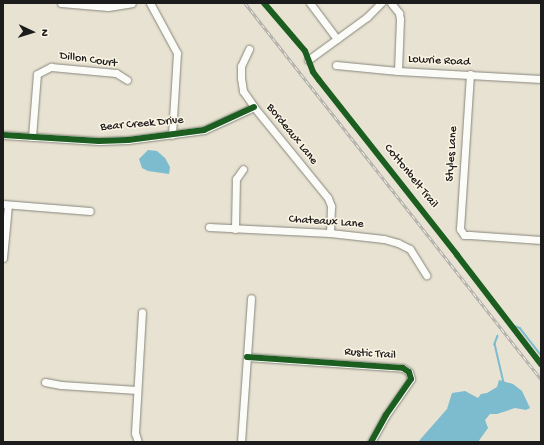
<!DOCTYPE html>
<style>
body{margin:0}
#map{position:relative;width:544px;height:445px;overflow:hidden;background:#e7e2d1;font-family:"Gochi Hand",sans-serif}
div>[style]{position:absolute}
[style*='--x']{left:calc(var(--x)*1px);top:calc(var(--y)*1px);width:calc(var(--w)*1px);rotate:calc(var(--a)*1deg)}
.water>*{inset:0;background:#7dbbce}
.stream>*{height:1.5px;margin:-0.75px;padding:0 0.75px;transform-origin:0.75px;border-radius:0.75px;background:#7dbbce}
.roads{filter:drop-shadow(0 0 1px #88857d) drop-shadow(0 0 1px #88857d)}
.minor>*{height:7px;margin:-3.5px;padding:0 3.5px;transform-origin:3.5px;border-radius:3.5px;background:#fbfbf8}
.rail>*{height:3px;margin-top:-1.5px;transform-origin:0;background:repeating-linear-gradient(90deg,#fcf5e5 0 4.5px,#aeadab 0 9px);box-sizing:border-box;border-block:1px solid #aeadab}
.cycleway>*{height:6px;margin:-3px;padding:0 3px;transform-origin:3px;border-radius:3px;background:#1b5e20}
span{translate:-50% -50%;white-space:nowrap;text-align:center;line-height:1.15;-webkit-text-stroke:3px #fcf5e5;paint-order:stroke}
.street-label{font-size:12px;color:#1c1c1c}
.frame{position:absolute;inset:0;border:4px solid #1c1c1c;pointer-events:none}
.north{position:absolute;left:12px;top:12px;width:40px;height:40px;-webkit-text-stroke:3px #fcf5e5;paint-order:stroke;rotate:94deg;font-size:11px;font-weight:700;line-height:16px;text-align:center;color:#1c1c1c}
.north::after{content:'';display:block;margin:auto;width:14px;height:18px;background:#1c1c1c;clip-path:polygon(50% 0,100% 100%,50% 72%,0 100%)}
</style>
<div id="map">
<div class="water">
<i style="clip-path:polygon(148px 150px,157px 151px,165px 158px,170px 167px,169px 174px,148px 171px,142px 168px,139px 159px)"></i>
<i style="clip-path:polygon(499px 380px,513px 384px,522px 391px,530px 408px,526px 410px,515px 408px,497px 414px,490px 414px,485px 420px,488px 428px,478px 442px,418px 442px,447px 409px,452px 393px,465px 391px,478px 398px,481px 394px,487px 393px,497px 387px)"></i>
</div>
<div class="stream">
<i style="--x:512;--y:325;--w:9;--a:21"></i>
<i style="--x:520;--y:328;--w:34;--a:52"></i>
<i style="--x:498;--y:336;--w:9;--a:111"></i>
<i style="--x:495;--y:344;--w:39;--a:77"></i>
</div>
<div class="roads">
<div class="minor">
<i style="--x:61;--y:3;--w:47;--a:4.9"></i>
<i style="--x:108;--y:7;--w:24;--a:-9"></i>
<i style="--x:150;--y:3;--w:57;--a:61.6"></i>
<i style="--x:177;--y:53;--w:82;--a:93.5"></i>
<i style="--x:310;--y:3;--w:45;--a:53.1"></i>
<i style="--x:391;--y:3;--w:13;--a:51"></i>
<i style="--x:399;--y:13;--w:6;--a:81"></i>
<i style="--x:400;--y:19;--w:52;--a:92.2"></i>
<i style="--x:249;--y:49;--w:19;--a:115"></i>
<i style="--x:241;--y:66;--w:12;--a:90"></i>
<i style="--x:241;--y:78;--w:13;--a:81"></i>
<i style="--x:243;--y:91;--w:19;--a:55"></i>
<i style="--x:254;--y:107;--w:117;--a:50.9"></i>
<i style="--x:328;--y:198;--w:9;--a:69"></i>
<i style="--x:331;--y:206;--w:27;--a:92"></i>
<i style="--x:308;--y:60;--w:73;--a:-36.1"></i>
<i style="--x:367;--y:17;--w:20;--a:-45"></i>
<i style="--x:336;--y:65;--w:62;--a:5.5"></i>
<i style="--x:398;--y:71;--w:143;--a:3.2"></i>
<i style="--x:470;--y:74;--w:155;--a:93.7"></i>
<i style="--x:460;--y:229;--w:7;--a:56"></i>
<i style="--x:464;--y:235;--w:6;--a:0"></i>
<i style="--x:470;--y:235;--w:71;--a:4"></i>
<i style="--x:3;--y:135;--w:96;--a:3.6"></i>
<i style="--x:99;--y:141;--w:29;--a:-2"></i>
<i style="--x:128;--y:140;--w:77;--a:-7.5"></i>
<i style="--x:204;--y:130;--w:55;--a:-24.7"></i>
<i style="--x:32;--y:137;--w:63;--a:-85.5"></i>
<i style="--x:37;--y:74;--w:16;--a:-27"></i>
<i style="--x:51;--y:67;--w:65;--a:5.3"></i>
<i style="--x:116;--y:73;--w:13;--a:32"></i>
<i style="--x:3;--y:204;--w:87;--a:4.6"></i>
<i style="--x:209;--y:227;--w:121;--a:2.8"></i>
<i style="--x:330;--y:233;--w:54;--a:6.3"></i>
<i style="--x:384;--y:239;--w:15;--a:16"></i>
<i style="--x:398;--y:243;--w:13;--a:27"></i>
<i style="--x:410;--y:249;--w:31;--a:58"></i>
<i style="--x:235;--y:229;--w:50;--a:-88.9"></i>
<i style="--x:236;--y:179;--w:12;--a:-55"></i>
<i style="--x:3;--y:258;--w:53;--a:-84.6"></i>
<i style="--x:247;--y:357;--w:156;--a:4"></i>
<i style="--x:403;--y:368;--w:7;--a:34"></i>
<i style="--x:409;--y:372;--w:7;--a:74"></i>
<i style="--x:411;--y:379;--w:44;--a:124.8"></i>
<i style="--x:386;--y:415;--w:31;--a:119"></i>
<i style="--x:45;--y:382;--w:16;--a:11"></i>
<i style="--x:61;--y:385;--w:76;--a:3.8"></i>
<i style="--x:138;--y:442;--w:9;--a:-108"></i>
<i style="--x:135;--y:433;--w:121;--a:-86.7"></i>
<i style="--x:241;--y:442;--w:144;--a:-86"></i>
</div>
</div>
<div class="rail">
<i style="--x:245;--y:3;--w:479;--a:51.8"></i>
</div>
<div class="cycleway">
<i style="--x:264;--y:3;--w:63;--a:49.5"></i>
<i style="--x:305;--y:51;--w:22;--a:69"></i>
<i style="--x:313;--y:72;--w:10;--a:53"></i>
<i style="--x:319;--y:80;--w:223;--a:51.7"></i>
<i style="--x:457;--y:255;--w:138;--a:52.4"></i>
<i style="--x:3;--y:135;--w:96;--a:3.6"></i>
<i style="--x:99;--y:141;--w:29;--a:-2"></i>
<i style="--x:128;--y:140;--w:77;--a:-7.5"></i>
<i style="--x:204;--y:130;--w:55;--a:-24.7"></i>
<i style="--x:247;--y:357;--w:156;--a:4"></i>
<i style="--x:403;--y:368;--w:7;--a:34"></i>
<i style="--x:409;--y:372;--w:7;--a:74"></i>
<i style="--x:411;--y:379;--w:44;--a:124.8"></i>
<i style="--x:386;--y:415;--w:31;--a:119"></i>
</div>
<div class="street-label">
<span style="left:88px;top:61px;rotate:8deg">Dillon Court</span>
<span style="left:439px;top:62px;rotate:3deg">Lowrie Road</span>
<span style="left:142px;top:125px;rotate:-5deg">Bear Creek Drive</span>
<span style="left:291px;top:135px;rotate:51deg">Bordeaux Lane</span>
<span style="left:453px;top:154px;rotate:-86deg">Styles Lane</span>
<span style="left:410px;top:177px;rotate:51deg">Cottonbelt Trail</span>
<span style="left:326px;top:223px;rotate:4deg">Chateaux Lane</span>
<span style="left:370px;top:355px;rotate:4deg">Rustic Trail</span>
</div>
<div class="frame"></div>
<div class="north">N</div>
</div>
